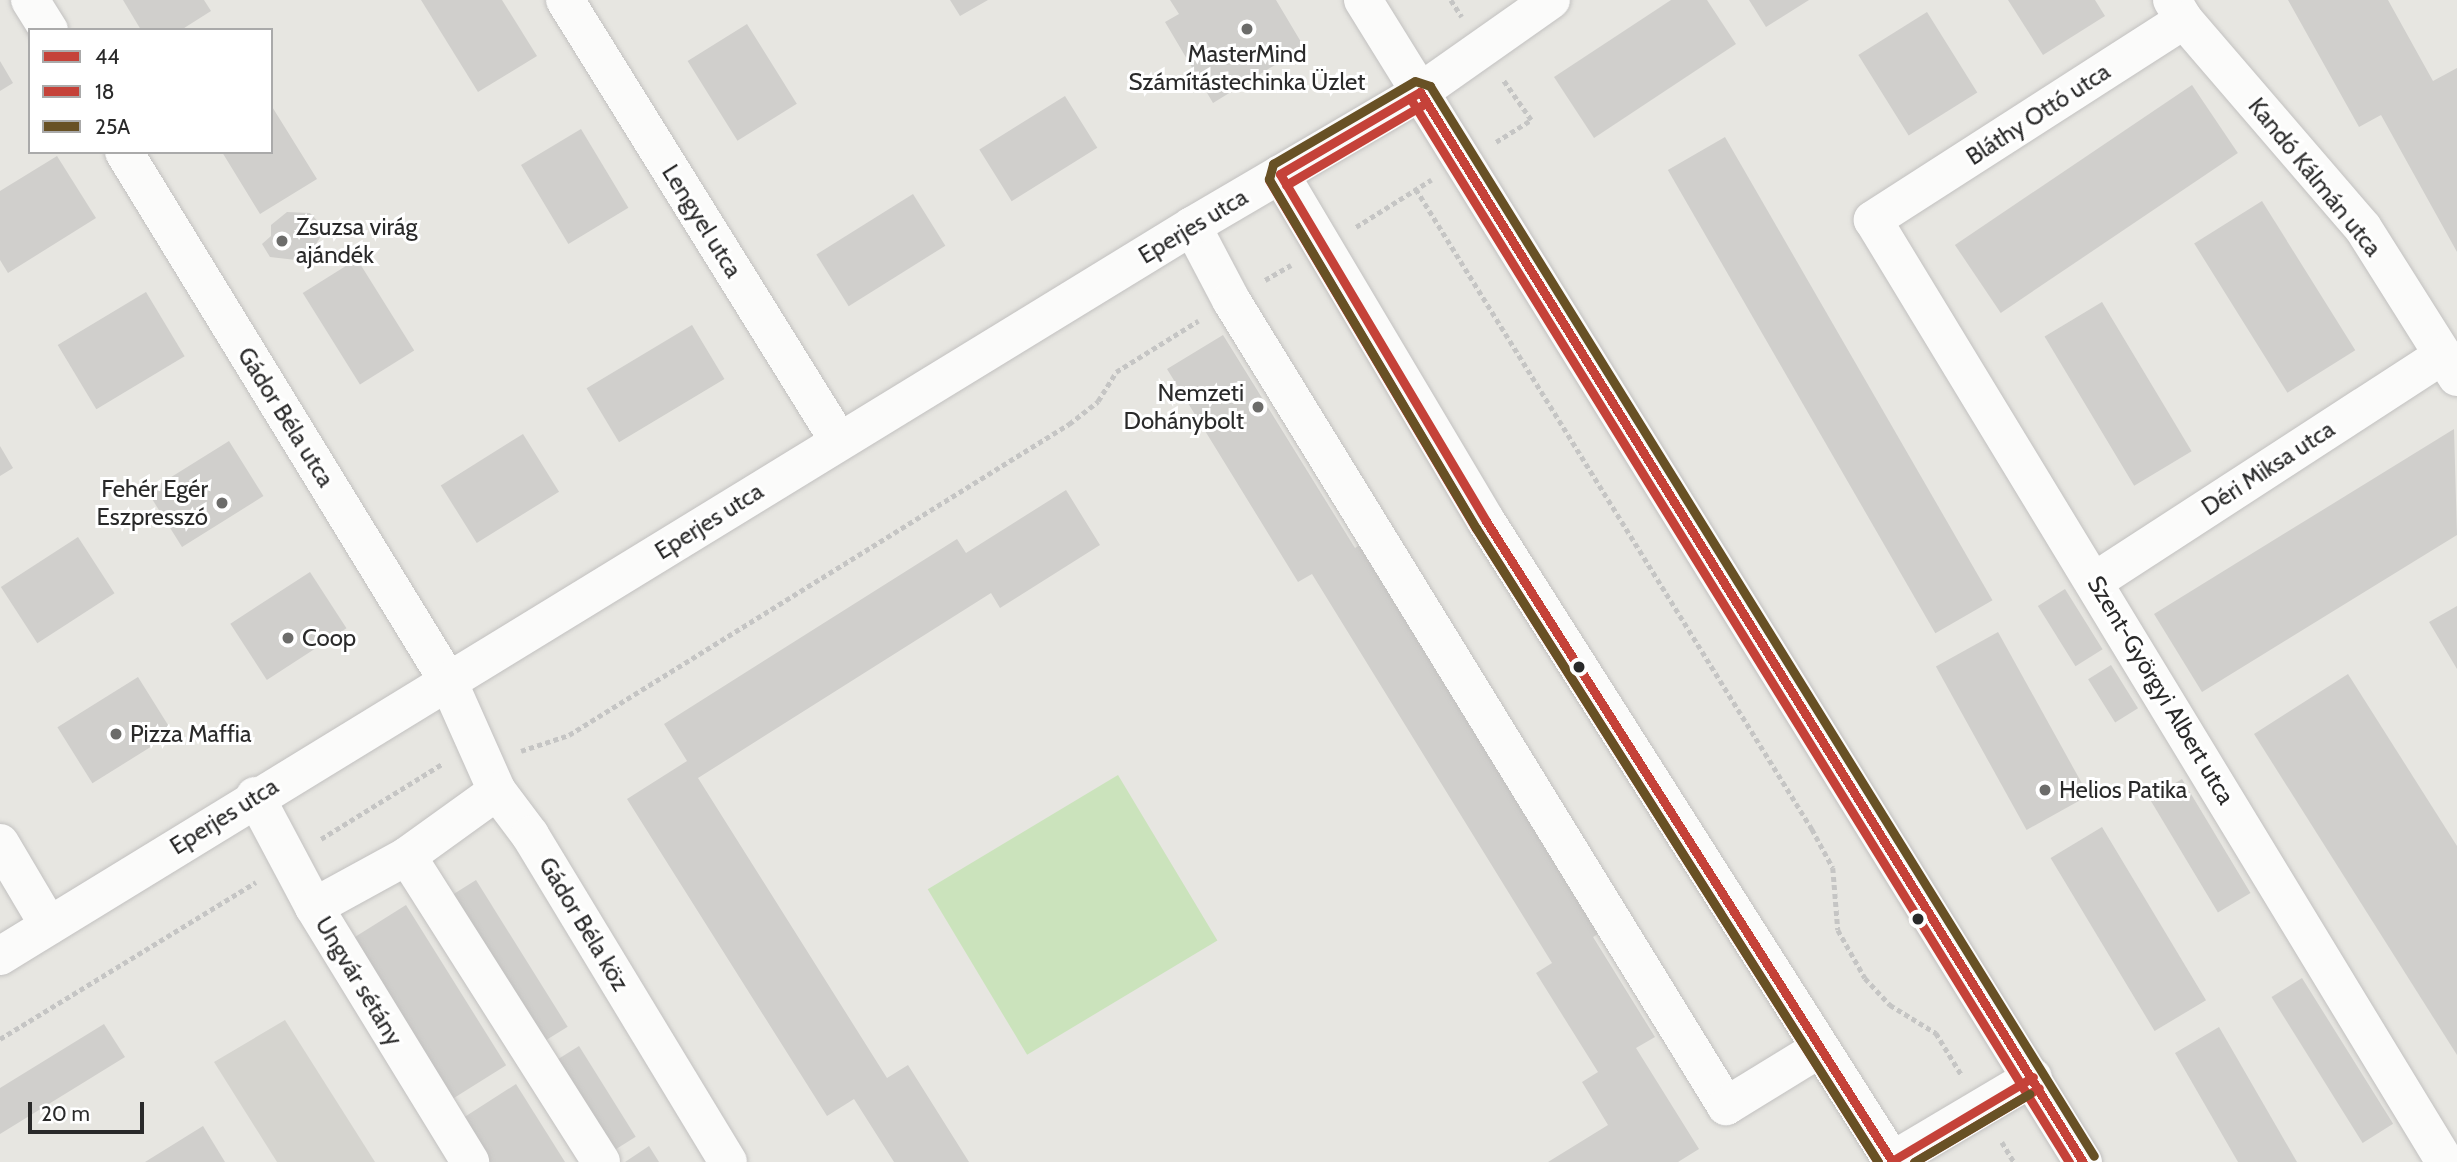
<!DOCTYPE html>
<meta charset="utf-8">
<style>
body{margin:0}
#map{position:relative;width:2457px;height:1162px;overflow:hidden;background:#e7e6e1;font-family:Cabin,sans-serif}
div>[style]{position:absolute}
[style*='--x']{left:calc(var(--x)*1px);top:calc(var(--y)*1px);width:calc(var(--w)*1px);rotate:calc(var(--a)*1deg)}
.pitch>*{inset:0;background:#cbe3bc;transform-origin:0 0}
.plaza>*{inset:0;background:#d5d4cf}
.building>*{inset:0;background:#d0cfcc;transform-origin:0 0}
.path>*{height:4.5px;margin-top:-2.25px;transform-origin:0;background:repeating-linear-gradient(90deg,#c5c5c4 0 5px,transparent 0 8.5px)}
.roads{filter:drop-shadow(0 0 2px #c2c1c0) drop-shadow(0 0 2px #c2c1c0)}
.minor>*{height:38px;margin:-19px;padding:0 19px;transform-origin:19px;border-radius:19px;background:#fbfbfa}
.bus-1>*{height:9px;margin:-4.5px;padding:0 4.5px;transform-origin:4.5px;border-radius:4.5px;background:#c54239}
.bus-2>*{height:9px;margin:-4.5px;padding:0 4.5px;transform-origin:4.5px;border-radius:4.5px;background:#c54239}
.bus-3>*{height:9px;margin:-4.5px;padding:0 4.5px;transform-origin:4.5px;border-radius:4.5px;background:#685125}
.dots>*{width:19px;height:19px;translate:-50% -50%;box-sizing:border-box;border:4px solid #fff;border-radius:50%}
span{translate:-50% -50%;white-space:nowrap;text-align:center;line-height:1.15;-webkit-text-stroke:6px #fff;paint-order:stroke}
.poi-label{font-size:24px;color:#2a2a2a}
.left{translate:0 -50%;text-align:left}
.right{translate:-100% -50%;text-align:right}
.street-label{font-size:24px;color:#2a2a2a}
.legend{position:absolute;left:28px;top:28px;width:245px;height:126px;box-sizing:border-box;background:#fff;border:2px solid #aaa;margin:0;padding:9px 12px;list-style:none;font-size:21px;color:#2a2a2a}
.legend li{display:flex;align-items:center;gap:14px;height:35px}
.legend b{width:35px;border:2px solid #aaa}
.scale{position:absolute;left:28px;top:1102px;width:116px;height:32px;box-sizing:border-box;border:4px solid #2a2a2a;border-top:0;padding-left:9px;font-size:21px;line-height:24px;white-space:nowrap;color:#2a2a2a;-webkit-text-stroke:5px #fff;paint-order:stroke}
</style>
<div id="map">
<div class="pitch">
<i style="left:1118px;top:775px;width:193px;height:222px;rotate:59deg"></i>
</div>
<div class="plaza">
<i style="clip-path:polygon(285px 1020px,375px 1162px,277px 1162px,214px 1062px)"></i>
</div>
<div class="building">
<i style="clip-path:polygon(123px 0,204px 0,211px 11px,181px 30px,141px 30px)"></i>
<i style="clip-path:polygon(421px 0,502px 0,537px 56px,478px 92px)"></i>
<i style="clip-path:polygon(950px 0,988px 0,960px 16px)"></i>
<i style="clip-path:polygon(1170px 0,1276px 0,1304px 47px,1213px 103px,1165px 22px,1179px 14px)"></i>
<i style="clip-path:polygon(1671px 0,1707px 0,1736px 44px,1594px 138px,1554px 77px)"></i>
<i style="clip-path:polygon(1749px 0,1809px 0,1766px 27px)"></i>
<i style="clip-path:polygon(2008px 0,2095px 0,2105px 16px,2043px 55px)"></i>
<i style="clip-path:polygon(2288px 0,2388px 0,2433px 81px,2457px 68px,2457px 252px,2381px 115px,2359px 127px)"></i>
<i style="left:1927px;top:12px;width:95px;height:81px;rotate:58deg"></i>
<i style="left:747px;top:24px;width:94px;height:70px;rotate:58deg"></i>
<i style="clip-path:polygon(0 61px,13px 83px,0 91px)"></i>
<i style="left:2192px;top:85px;width:82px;height:286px;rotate:56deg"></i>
<i style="left:1065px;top:96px;width:61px;height:101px;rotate:58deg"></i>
<i style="clip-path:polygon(271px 105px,317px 179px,260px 214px,222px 152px,271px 152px)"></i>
<i style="left:581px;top:129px;width:92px;height:70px;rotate:59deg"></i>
<i style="left:1725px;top:137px;width:535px;height:66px;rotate:60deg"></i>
<i style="clip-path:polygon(57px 156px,96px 218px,8px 273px,0 260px,0 191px)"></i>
<i style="left:913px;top:194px;width:61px;height:114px;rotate:58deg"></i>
<i style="left:2262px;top:201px;width:176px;height:80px;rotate:58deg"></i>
<i style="clip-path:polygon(287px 212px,310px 213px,325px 229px,315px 246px,296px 260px,270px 257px,262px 244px,271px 236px,271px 225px)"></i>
<i style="left:357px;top:259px;width:108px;height:64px;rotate:58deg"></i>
<i style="left:146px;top:292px;width:75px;height:103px;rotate:59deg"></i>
<i style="left:2102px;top:302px;width:174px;height:67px;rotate:59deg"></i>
<i style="left:692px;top:325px;width:63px;height:123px;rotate:59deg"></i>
<i style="clip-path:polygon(1223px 335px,1355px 548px,1368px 539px,1608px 928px,1593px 937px,1655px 1037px,1636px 1048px,1699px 1149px,1678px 1162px,1548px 1162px,1608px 1125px,1582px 1082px,1598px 1072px,1536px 973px,1552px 963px,1312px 574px,1298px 582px,1167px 369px)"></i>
<i style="clip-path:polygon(2454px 429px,2457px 535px,2202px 692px,2154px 614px)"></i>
<i style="left:523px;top:434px;width:68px;height:97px;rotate:58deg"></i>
<i style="left:229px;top:441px;width:65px;height:96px;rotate:58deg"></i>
<i style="clip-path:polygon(0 446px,13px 468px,0 476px)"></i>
<i style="clip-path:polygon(1066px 490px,1100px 545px,1000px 608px,991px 593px,698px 778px,887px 1078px,908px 1065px,969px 1162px,894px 1162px,854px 1099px,827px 1116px,627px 799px,687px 761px,664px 724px,957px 539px,966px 553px)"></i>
<i style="left:78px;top:537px;width:67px;height:92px;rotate:57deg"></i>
<i style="left:310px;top:572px;width:67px;height:95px;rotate:57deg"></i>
<i style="left:2065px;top:589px;width:71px;height:32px;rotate:58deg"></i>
<i style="clip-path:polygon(2457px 606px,2457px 669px,2429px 622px)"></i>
<i style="left:1998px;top:632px;width:187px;height:71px;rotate:61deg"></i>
<i style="left:2111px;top:665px;width:51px;height:27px;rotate:58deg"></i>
<i style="clip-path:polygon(2348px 674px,2457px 846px,2457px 1055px,2254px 734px)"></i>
<i style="left:138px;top:677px;width:66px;height:95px;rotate:58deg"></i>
<i style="left:2182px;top:779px;width:133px;height:38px;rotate:59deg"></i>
<i style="left:2102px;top:827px;width:202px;height:60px;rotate:59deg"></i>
<i style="left:476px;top:880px;width:173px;height:30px;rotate:58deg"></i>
<i style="left:406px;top:905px;width:189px;height:63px;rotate:58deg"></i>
<i style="left:2302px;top:978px;width:172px;height:36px;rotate:58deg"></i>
<i style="clip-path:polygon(104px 1024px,125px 1057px,0 1134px,0 1088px)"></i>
<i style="clip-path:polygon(2219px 1027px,2297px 1162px,2238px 1162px,2175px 1053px)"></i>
<i style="left:579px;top:1046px;width:107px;height:31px;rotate:58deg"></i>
<i style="clip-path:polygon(516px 1084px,565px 1162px,490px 1162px,463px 1118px)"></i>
<i style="clip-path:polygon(203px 1126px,225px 1162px,145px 1162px)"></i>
<i style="clip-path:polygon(649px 1146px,659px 1162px,625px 1162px)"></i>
</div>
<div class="path">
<i style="--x:1451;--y:0;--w:20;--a:57"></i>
<i style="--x:1496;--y:142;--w:41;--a:-32.2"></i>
<i style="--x:1531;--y:120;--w:49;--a:-125"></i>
<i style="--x:1416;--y:189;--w:753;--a:58.25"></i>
<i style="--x:1812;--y:829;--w:44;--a:61.7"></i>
<i style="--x:1833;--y:868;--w:62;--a:85.4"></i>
<i style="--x:1838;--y:930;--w:55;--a:60.6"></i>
<i style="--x:1865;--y:978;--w:37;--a:47"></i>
<i style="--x:1890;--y:1005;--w:54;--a:31.3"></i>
<i style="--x:1936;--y:1033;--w:48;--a:58.6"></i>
<i style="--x:1356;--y:227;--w:89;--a:-32.1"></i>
<i style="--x:1265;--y:280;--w:30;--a:-30"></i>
<i style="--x:521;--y:751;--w:51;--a:-18.4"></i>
<i style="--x:569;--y:735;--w:589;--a:-31.88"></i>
<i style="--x:1069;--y:424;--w:37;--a:-38"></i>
<i style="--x:1098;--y:401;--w:34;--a:-58"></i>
<i style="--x:1116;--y:372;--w:97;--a:-31.9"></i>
<i style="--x:321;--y:839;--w:142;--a:-31.8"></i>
<i style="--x:0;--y:1039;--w:300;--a:-31.5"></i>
<i style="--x:2002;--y:1142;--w:23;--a:59"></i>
</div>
<div class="roads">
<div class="minor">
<i style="--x:30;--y:0;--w:36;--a:58"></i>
<i style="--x:565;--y:0;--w:519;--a:58.15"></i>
<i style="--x:1363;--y:0;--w:1367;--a:58.22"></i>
<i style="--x:2172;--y:0;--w:23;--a:59"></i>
<i style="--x:2184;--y:20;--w:274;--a:49.3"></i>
<i style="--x:2363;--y:228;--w:176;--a:57.8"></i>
<i style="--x:2184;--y:20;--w:370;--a:147.3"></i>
<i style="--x:1873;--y:220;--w:1102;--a:58.73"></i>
<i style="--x:124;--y:152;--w:620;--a:58.51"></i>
<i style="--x:448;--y:681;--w:120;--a:66"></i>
<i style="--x:497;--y:791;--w:55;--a:53.1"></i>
<i style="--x:530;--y:835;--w:382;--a:58.8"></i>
<i style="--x:1280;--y:174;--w:404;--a:59.3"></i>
<i style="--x:1486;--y:521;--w:759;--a:57.59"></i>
<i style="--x:1192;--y:226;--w:84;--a:62.2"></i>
<i style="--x:1231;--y:300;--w:946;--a:58.44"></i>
<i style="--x:1726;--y:1106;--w:109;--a:-31.5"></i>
<i style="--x:2095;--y:581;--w:413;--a:-33"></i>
<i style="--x:255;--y:796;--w:126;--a:62"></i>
<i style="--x:314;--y:907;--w:299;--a:58.5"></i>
<i style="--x:0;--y:843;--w:96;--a:59.4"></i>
<i style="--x:407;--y:856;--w:362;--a:57.6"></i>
<i style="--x:314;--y:907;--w:106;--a:-28.7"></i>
<i style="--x:407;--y:856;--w:111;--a:-35.8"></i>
<i style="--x:0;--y:956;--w:1398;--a:-31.48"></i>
<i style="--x:1192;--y:226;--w:264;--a:-30.4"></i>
<i style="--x:1420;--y:92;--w:160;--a:-35.1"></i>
<i style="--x:1890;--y:1162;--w:166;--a:-30.7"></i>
</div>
</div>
<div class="bus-1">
<i style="--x:1420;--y:92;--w:1259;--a:58.22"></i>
<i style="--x:1280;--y:174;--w:404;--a:59.3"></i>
<i style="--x:1486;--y:521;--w:758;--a:57.61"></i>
<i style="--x:1280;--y:174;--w:162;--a:-30.4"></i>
<i style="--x:1892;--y:1161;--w:164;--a:-30.8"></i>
</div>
<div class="bus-2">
<i style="--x:1410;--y:98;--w:1252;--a:58.23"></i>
<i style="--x:1269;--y:180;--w:405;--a:59.3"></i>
<i style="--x:1476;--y:528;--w:751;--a:57.62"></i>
<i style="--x:1286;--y:185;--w:162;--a:-30.4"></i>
<i style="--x:1914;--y:1162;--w:145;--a:-30.6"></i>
</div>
<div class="bus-3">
<i style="--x:1878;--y:1162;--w:751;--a:-122.38"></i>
<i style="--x:1476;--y:528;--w:406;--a:-120.7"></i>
<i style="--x:1269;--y:179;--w:16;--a:-75"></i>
<i style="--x:1273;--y:164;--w:164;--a:-30.3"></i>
<i style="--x:1415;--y:81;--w:16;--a:18"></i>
<i style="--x:1430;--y:86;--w:1259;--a:58.18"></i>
<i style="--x:1914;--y:1162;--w:134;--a:-30.6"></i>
</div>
<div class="dots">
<i style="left:1247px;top:29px;background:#6c6c6a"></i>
<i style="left:282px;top:241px;background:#6c6c6a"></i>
<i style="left:1258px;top:407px;background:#6c6c6a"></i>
<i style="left:222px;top:503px;background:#6c6c6a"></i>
<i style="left:288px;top:638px;background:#6c6c6a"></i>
<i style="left:1579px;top:667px;background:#2a2a2a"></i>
<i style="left:116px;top:734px;background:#6c6c6a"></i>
<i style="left:2045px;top:790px;background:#6c6c6a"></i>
<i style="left:1918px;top:919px;background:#2a2a2a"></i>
</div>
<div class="poi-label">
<span style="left:1247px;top:68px">MasterMind<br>Számítástechinka Üzlet</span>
<span class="left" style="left:296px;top:241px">Zsuzsa virág<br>ajándék</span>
<span class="right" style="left:1244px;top:407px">Nemzeti<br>Dohánybolt</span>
<span class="right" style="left:208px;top:503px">Fehér Egér<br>Eszpresszó</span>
<span class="left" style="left:302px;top:638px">Coop</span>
<span class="left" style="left:130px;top:734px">Pizza Maffia</span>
<span class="left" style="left:2059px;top:790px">Helios Patika</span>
</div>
<div class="street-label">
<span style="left:2038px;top:114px;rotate:-33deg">Bláthy Ottó utca</span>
<span style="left:2315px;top:177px;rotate:51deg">Kandó Kálmán utca</span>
<span style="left:702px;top:221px;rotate:58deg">Lengyel utca</span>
<span style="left:1193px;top:226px;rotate:-31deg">Eperjes utca</span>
<span style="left:286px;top:417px;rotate:58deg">Gádor Béla utca</span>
<span style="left:2268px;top:468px;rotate:-33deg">Déri Miksa utca</span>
<span style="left:709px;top:521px;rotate:-32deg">Eperjes utca</span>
<span style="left:2161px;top:690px;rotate:59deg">Szent-Györgyi Albert utca</span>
<span style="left:224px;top:816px;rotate:-32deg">Eperjes utca</span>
<span style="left:584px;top:924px;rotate:59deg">Gádor Béla köz</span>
<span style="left:359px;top:981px;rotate:59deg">Ungvár sétány</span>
</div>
<ul class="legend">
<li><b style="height:9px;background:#c54239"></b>44</li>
<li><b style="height:9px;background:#c54239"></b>18</li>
<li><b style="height:9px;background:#685125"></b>25A</li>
</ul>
<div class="scale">20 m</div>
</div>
